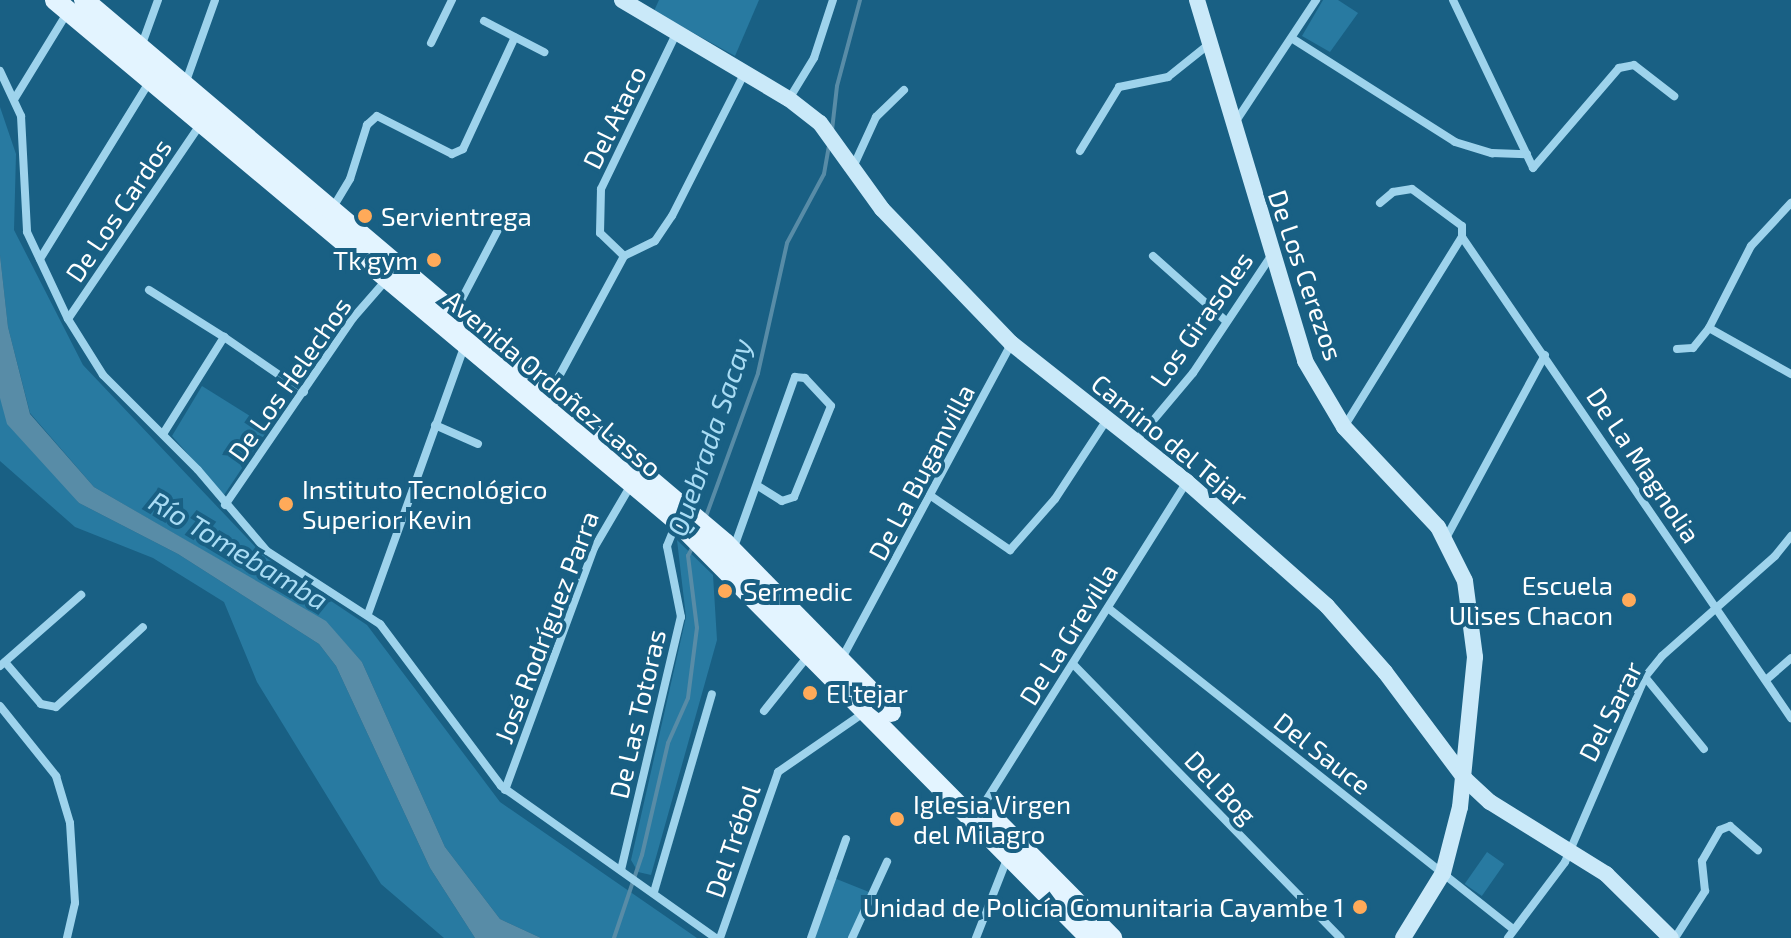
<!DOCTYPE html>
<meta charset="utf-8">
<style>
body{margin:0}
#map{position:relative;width:1791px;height:938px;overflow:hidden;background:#196084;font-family:"Exo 2",sans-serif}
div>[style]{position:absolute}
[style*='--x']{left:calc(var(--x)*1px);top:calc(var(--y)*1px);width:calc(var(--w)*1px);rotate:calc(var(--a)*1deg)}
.green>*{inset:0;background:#287aa1;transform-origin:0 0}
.water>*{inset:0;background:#588ca7}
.stream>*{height:4px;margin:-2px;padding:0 2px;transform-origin:2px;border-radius:2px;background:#588ca7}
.street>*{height:8px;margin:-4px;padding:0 4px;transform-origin:4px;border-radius:4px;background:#9ed3ec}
.secondary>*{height:16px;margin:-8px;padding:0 8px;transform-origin:8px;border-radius:8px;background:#cae9f9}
.primary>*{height:20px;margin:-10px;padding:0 10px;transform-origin:10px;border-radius:10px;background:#e3f4ff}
.dots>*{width:22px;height:22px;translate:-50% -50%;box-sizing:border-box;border:4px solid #196084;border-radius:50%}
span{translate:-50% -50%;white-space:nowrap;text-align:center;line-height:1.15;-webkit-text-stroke:8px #196084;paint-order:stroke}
.street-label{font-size:26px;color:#fff}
.poi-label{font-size:26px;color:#fff}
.left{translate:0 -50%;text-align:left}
.right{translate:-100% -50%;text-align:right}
.water-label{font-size:28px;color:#a9dcf4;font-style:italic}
</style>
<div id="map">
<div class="green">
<i style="clip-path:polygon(659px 0,759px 0,735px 56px,654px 11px)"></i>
<i style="clip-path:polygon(1323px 0,1338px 0,1358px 13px,1330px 52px,1302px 36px)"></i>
<i style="clip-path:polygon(0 107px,16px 154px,14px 230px,83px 365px,265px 557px,367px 625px,500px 802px,697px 938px,541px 938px,500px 919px,445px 847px,362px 662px,326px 622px,94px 487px,30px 413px,8px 327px,0 255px)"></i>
<i style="clip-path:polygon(202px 386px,269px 428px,224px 495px,172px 436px)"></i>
<i style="clip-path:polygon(0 394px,79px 503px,178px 554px,319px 644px,336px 666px,430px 868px,475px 938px,444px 938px,381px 884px,257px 682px,224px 602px,153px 558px,75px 527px,0 461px)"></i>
<i style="clip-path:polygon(677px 540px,713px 575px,717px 640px,651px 875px,638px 872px,631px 860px,686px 617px)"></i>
<i style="left:1487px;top:852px;width:21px;height:39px;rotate:35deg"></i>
<i style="clip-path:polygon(834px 878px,874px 894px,857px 938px,812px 938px)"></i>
</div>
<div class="water">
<i style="clip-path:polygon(0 255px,8px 327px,30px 414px,94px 487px,326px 621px,362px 662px,445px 847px,500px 919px,541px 938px,475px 938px,430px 868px,336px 666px,319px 644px,178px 554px,79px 503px,7px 424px,0 398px)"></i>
</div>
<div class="stream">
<i style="--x:832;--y:130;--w:44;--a:-83.5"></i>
<i style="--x:837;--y:86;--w:89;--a:-75"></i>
<i style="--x:705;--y:519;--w:155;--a:-70"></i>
<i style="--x:758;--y:373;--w:133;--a:-77.4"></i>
<i style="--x:787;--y:243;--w:78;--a:-61.8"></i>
<i style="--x:824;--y:174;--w:27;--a:-80"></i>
<i style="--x:614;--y:938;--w:88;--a:-71.4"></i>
<i style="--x:642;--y:855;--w:115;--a:-76.9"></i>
<i style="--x:668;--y:743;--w:49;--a:-66"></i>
<i style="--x:688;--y:698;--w:71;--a:-82.7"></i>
<i style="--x:697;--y:628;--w:73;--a:-97.1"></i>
<i style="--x:688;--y:556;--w:11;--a:-63"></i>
</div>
<div class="street">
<i style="--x:1453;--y:0;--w:186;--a:64.5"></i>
<i style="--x:1533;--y:168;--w:132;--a:-49.3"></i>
<i style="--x:1619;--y:68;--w:15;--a:-11"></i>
<i style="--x:1634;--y:65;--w:51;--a:37.8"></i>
<i style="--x:484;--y:21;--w:68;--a:27.3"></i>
<i style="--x:1293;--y:39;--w:192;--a:32.4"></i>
<i style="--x:1455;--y:142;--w:39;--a:17"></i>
<i style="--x:1492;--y:153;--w:35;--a:2"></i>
<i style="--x:431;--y:43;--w:48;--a:-64"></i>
<i style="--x:141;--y:47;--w:50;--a:-70.1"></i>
<i style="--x:0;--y:71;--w:50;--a:65"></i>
<i style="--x:21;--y:116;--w:116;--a:87"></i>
<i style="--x:27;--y:232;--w:96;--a:64.8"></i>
<i style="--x:68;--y:319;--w:66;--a:58"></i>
<i style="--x:103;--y:375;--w:134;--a:45"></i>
<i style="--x:198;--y:470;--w:106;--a:49.6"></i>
<i style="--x:267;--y:551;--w:135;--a:32.9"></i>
<i style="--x:380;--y:624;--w:202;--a:53.2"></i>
<i style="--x:501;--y:786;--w:263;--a:35.3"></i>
<i style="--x:185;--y:84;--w:89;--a:-70.3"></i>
<i style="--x:15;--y:98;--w:100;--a:-58.5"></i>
<i style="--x:789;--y:99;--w:48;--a:-58.6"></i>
<i style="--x:814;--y:58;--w:61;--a:-71.9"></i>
<i style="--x:1234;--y:124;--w:149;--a:-56.5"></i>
<i style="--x:1080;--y:151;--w:75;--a:-58.6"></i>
<i style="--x:1119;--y:87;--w:50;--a:-11.5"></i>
<i style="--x:1168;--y:77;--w:51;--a:-38.7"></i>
<i style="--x:854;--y:165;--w:53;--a:-65.4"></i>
<i style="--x:876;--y:117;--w:39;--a:-44"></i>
<i style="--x:1380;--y:203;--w:17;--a:-40"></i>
<i style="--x:1393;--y:192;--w:19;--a:-9"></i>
<i style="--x:1412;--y:189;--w:62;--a:36.5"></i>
<i style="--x:1462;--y:226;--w:11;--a:90"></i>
<i style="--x:332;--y:209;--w:35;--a:-59"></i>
<i style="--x:350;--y:179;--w:57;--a:-72.5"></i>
<i style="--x:367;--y:125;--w:13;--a:-42"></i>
<i style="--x:377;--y:116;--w:84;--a:26.9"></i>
<i style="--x:452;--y:154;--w:12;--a:-24"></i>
<i style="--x:463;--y:149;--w:123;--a:-65.1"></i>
<i style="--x:1462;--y:237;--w:583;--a:55.63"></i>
<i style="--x:624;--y:256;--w:33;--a:-136"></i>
<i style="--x:600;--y:233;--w:44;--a:-88.7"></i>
<i style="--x:601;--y:189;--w:172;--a:-64.2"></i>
<i style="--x:1153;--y:256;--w:98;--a:41.7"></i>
<i style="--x:40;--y:259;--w:209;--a:-58.3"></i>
<i style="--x:149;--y:290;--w:89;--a:32.1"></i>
<i style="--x:455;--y:312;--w:102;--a:-62.4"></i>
<i style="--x:68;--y:319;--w:235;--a:-55.8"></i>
<i style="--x:1709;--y:328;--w:92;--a:-62.9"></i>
<i style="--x:1751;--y:246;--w:59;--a:-47.1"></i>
<i style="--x:1677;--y:349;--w:16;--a:-4"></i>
<i style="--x:1693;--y:348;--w:26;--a:-51"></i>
<i style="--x:1709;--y:328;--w:94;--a:29.3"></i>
<i style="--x:550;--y:393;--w:156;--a:-61.6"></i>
<i style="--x:624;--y:256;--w:34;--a:-26"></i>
<i style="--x:655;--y:241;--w:30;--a:-56"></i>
<i style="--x:672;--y:216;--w:159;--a:-63.1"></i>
<i style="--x:435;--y:425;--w:47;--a:23.8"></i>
<i style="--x:1344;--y:427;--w:224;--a:-58.2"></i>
<i style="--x:163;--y:434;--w:115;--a:-57.8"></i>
<i style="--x:224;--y:337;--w:97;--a:34.5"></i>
<i style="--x:1135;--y:442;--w:90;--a:-50"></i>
<i style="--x:1193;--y:373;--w:141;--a:-56.3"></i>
<i style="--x:931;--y:496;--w:96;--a:34.4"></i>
<i style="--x:1010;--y:550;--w:68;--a:-48.6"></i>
<i style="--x:1055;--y:499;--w:93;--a:-56.8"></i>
<i style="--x:225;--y:505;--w:227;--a:-55.6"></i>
<i style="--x:353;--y:318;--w:52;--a:-48.9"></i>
<i style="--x:1446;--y:538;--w:208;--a:-61.6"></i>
<i style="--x:733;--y:550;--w:184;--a:-70.3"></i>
<i style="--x:795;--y:377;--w:10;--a:6"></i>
<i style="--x:805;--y:378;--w:38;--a:47"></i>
<i style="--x:831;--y:406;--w:98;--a:112.1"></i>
<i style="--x:794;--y:497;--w:13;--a:162"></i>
<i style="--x:782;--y:501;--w:28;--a:-148"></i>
<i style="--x:1108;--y:608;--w:517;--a:38.4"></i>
<i style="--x:368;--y:614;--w:287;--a:-70.2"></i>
<i style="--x:841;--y:660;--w:359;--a:-61.7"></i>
<i style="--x:5;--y:662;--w:55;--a:49.4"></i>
<i style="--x:41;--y:704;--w:15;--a:11"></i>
<i style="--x:56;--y:707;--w:118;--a:-42.6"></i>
<i style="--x:1073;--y:664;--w:383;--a:45.7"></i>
<i style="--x:0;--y:666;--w:108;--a:-41.2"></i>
<i style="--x:1645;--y:677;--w:93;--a:50.7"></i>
<i style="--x:1766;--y:680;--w:33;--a:-41"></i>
<i style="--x:0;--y:706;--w:90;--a:51.3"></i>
<i style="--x:56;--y:776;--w:49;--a:73.4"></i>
<i style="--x:70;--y:823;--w:80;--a:86.4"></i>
<i style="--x:75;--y:903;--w:36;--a:103"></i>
<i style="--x:764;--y:711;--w:70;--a:-51.3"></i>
<i style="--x:505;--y:790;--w:258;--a:-69.8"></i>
<i style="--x:594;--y:548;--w:73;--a:-59.6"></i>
<i style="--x:982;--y:807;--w:384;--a:-57.8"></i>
<i style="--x:621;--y:870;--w:260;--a:-76.7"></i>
<i style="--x:681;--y:617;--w:72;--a:-101.2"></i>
<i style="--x:667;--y:546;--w:27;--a:-68"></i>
<i style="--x:654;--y:892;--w:206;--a:-73.7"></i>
<i style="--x:720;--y:938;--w:176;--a:-70.7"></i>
<i style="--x:778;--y:772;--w:106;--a:-34.6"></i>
<i style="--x:811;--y:938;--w:105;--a:-70.5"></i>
<i style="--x:852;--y:938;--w:84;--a:-65.3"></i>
<i style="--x:976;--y:938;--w:85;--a:-68.6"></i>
<i style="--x:1508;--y:938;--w:95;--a:-53.1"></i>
<i style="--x:1565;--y:862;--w:202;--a:-66.6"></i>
<i style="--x:1645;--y:677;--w:27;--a:-51"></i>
<i style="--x:1662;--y:656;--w:151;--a:-41.5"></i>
<i style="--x:1775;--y:556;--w:26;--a:-51"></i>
<i style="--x:1675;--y:938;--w:56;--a:-57.4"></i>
<i style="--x:1705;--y:891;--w:30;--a:-96"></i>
<i style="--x:1702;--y:861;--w:36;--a:-60"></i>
<i style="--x:1720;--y:830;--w:11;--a:-22"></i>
<i style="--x:1730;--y:826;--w:37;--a:41"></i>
</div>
<div class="secondary">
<i style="--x:622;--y:0;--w:194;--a:30.7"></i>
<i style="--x:789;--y:99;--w:39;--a:38"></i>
<i style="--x:820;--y:123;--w:106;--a:54.2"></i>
<i style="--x:882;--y:209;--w:186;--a:46.1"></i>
<i style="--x:1011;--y:343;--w:224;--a:38.3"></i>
<i style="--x:1187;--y:482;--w:187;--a:41.5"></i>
<i style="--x:1327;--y:606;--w:88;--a:48.7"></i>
<i style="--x:1385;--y:672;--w:134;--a:53.2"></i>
<i style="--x:1465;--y:779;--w:34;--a:43"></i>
<i style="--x:1490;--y:802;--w:137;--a:31.8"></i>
<i style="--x:1606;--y:874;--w:91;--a:44.6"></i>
<i style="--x:1197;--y:0;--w:377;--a:73.3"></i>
<i style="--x:1305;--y:361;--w:77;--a:59.4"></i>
<i style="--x:1344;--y:427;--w:137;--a:46.8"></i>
<i style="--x:1438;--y:527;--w:60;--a:63.4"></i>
<i style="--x:1465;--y:581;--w:77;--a:82.5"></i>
<i style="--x:1475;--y:657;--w:151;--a:95.7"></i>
<i style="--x:1460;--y:807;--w:68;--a:104.4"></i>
<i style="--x:1443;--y:873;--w:76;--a:121.6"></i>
</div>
<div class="primary">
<i style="--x:55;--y:0;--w:811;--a:39.95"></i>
<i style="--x:677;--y:521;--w:587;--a:45.28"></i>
<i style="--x:84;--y:0;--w:840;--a:40.27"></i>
<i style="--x:725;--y:543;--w:237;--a:45.5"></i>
<i style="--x:994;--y:819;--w:168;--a:45.2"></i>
</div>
<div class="dots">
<i style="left:365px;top:216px;background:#ffaa59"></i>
<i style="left:434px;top:260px;background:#ffaa59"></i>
<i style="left:286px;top:504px;background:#ffaa59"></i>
<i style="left:725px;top:591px;background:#ffaa59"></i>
<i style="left:1629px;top:600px;background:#ffaa59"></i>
<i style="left:810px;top:693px;background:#ffaa59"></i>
<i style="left:897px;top:819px;background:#ffaa59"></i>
<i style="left:1360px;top:907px;background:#ffaa59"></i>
</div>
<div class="street-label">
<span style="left:614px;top:117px;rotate:-64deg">Del Ataco</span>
<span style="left:118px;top:210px;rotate:-56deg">De Los Cardos</span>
<span style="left:1306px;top:275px;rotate:71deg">De Los Cerezos</span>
<span style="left:1201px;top:319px;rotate:-55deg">Los Girasoles</span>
<span style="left:289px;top:379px;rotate:-55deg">De Los Helechos</span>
<span style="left:553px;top:383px;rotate:40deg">Avenida Ordoñez Lasso</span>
<span style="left:1170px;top:440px;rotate:39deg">Camino del Tejar</span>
<span style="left:1644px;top:465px;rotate:56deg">De La Magnolia</span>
<span style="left:921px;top:472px;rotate:-62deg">De La Buganvilla</span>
<span style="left:546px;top:627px;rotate:-69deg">José Rodríguez Parra</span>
<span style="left:1068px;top:634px;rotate:-58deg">De La Grevilla</span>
<span style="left:1610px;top:711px;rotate:-63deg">Del Sarar</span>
<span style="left:637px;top:714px;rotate:-77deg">De Las Totoras</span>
<span style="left:1323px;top:753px;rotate:38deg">Del Sauce</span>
<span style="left:1221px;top:787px;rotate:46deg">Del Bog</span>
<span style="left:732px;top:841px;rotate:-71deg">Del Trébol</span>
</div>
<div class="poi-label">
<span class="left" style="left:381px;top:216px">Servientrega</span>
<span class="right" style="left:418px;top:260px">Tk gym</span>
<span class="left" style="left:302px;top:504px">Instituto Tecnológico<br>Superior Kevin</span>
<span class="right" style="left:1613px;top:600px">Escuela<br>Ulises Chacon</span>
<span class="left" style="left:743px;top:591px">Sermedic</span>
<span class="left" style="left:826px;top:693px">El tejar</span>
<span class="left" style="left:913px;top:819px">Iglesia Virgen<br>del Milagro</span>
<span class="right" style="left:1344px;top:907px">Unidad de Policía Comunitaria Cayambe 1</span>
</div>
<div class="water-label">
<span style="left:709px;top:437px;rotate:-71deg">Quebrada Sacay</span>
<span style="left:239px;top:550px;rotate:31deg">Río Tomebamba</span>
</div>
</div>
